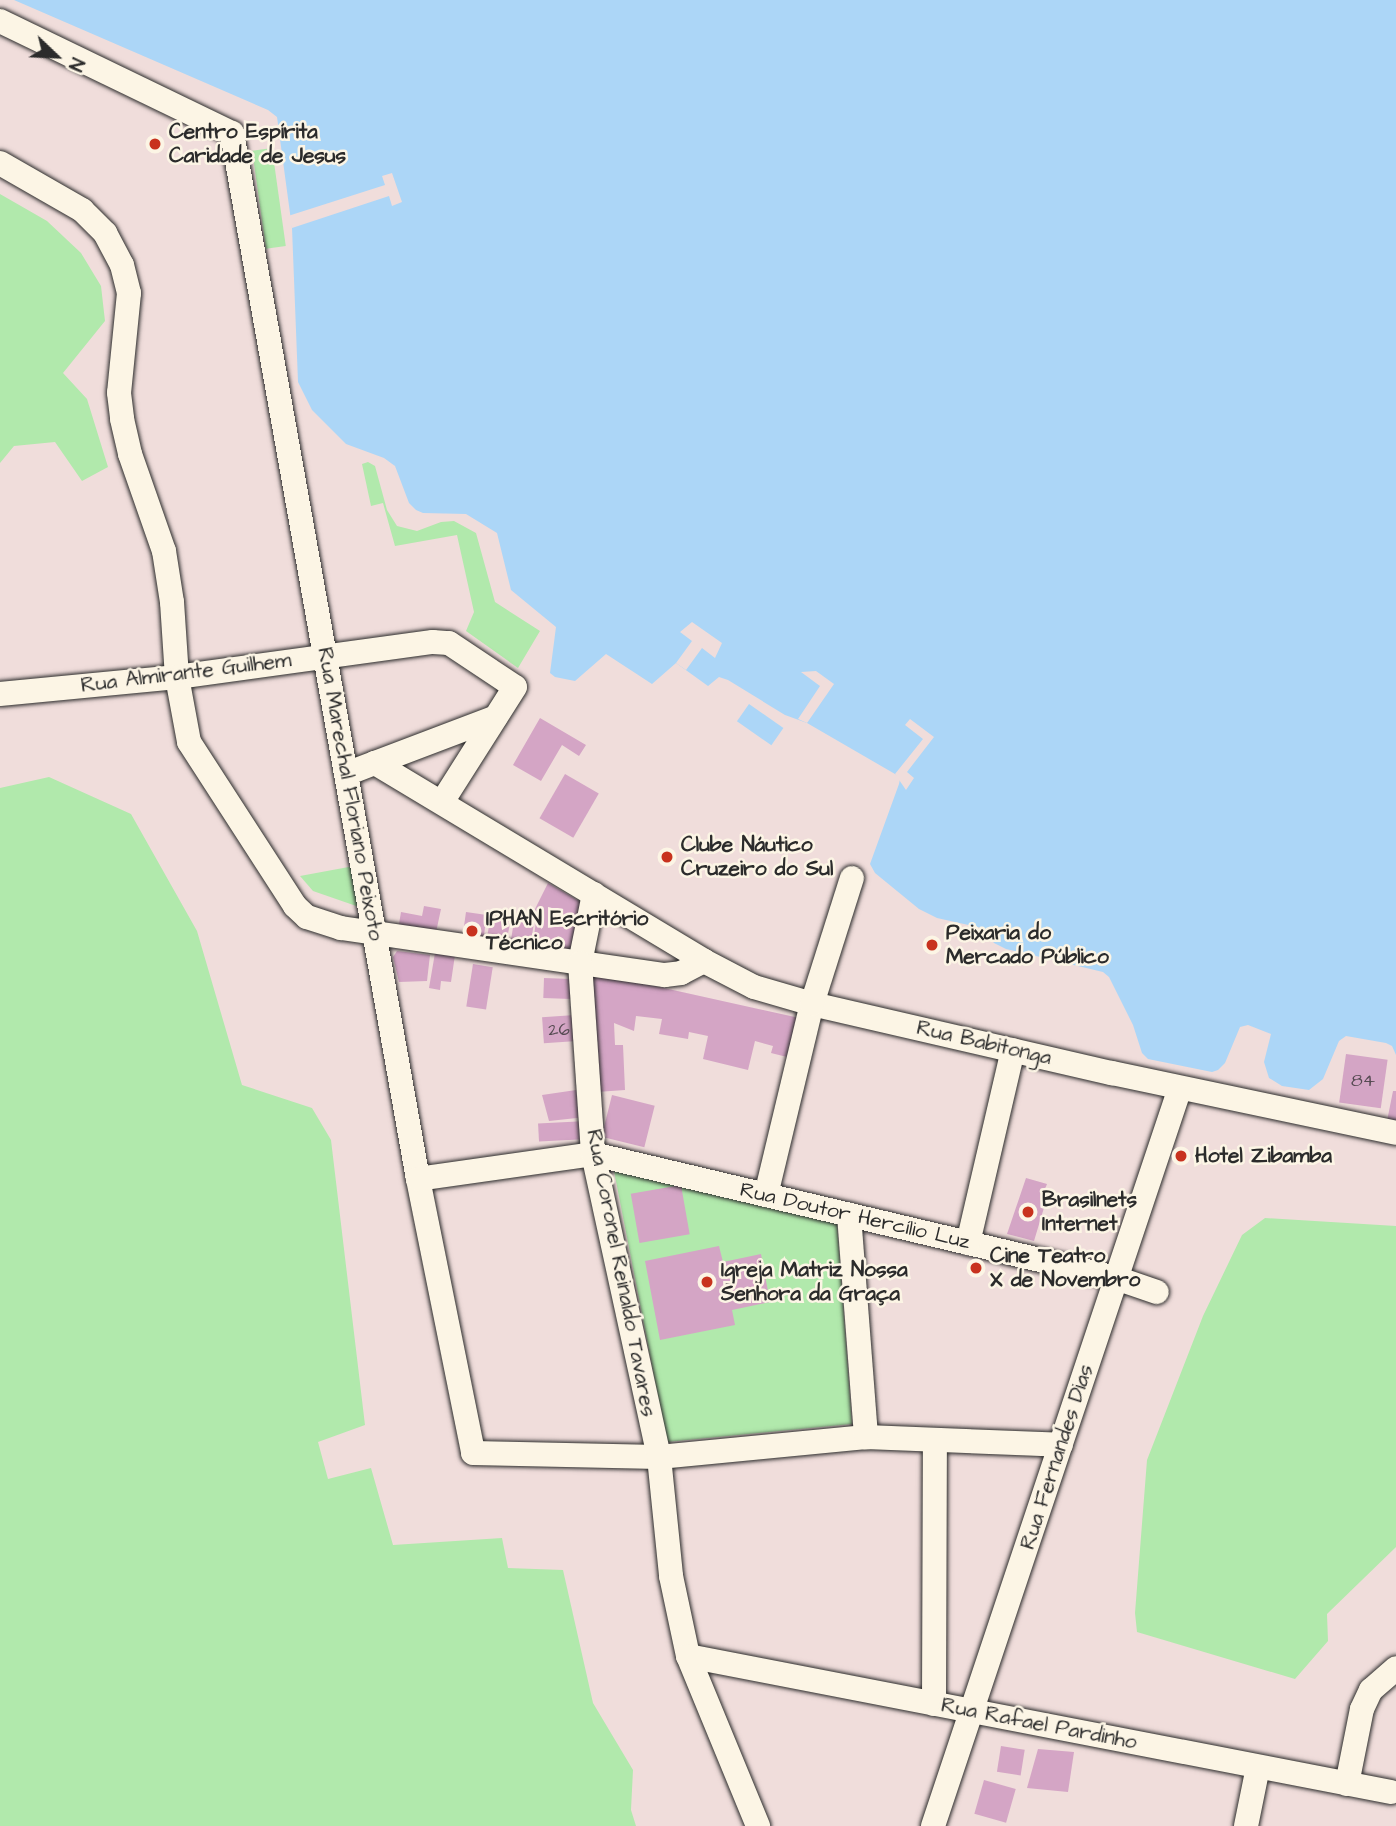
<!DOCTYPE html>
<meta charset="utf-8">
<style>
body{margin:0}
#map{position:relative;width:1396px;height:1826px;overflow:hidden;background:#f0dddb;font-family:"Architects Daughter",sans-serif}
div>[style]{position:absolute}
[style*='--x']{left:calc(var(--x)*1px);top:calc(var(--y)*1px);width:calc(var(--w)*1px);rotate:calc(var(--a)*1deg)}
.green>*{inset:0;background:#b1e9ac;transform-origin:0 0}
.water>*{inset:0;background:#acd6f7;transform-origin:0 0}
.pier>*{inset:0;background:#f0dddb}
.building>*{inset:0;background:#d4a5c5;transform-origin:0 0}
.roads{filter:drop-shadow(0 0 2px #2b2b2b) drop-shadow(0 0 2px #2b2b2b)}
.minor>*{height:24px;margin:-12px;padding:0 12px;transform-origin:12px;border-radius:12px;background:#fcf5e5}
.dots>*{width:19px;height:19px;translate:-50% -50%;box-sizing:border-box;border:4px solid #fcf5e5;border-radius:50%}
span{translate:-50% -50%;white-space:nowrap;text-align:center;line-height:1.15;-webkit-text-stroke:5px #fcf5e5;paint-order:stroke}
.number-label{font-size:18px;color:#554a52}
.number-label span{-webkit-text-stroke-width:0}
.poi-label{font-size:21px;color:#2b2b2b;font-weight:700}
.left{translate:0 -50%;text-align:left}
.street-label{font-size:21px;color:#2b2b2b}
.north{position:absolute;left:21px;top:21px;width:70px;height:70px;-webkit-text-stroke:5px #fcf5e5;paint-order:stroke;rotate:113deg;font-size:19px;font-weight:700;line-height:28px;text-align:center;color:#2b2b2b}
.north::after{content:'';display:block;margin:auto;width:24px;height:32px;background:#2b2b2b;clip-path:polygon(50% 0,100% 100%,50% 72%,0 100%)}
</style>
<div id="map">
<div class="green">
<i style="left:272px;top:148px;width:99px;height:20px;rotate:82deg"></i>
<i style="clip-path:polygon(0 194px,47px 221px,81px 253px,101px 286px,105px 321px,63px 373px,87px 399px,108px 467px,82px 481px,55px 442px,14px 446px,0 463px)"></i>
<i style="clip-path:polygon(368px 462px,375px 466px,387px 510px,397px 526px,417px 531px,441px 522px,454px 521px,476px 533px,495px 602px,540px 631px,518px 668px,466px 631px,474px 612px,457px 535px,395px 546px,383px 503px,371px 506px,362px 464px)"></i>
<i style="clip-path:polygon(49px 777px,131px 814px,197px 931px,242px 1085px,312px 1108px,331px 1140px,365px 1425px,318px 1442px,328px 1479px,371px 1468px,393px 1545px,502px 1538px,508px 1568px,563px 1570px,593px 1703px,633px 1770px,631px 1810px,636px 1826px,0 1826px,0 788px)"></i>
<i style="clip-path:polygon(354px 866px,362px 908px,313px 891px,300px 876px)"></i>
<i style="clip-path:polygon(614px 1171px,837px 1223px,852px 1424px,667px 1442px)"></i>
<i style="clip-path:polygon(1265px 1218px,1396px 1226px,1396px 1547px,1327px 1614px,1328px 1641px,1295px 1679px,1137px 1632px,1135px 1613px,1147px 1460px,1203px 1316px,1242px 1235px)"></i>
</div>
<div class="water">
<i style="clip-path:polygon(14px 0,1396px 0,1396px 1055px,1392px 1046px,1386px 1043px,1346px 1036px,1339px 1041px,1323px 1079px,1309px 1090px,1282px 1086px,1269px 1078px,1264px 1062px,1271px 1034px,1248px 1025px,1240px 1027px,1225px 1063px,1218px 1070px,1212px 1072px,1148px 1059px,1142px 1053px,1133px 1025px,1109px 977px,1103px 972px,1006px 949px,994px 943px,982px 928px,937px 918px,919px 909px,875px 873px,870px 864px,899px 784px,900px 779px,895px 774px,807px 723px,785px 715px,728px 680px,719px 677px,708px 686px,676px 663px,652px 684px,606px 654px,575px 681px,555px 677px,550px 673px,556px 627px,511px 590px,497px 533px,466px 514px,423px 513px,416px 510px,409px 503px,395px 466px,384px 458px,346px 444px,312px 410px,298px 382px,292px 228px,277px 117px,268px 110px)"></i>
<i style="left:749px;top:704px;width:42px;height:21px;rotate:35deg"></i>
</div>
<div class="pier">
<i style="clip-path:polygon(392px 173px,402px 202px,392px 206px,389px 196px,292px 228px,288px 216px,385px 185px,382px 176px)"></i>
<i style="clip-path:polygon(692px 622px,722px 643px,715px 658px,702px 648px,686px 670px,676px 663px,692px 641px,680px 632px)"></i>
<i style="clip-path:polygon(816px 671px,834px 684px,807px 723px,798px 719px,820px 686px,801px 672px)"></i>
<i style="clip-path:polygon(910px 719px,934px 737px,907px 772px,914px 778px,906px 790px,895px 774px,923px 739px,905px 725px)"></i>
</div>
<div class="building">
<i style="clip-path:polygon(540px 718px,586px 745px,579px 756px,562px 745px,541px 781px,513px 765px)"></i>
<i style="left:565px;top:774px;width:39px;height:51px;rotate:30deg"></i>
<i style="clip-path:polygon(548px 883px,586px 905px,577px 956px,532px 949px,536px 922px,529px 921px)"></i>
<i style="clip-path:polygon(424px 906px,441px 909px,435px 937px,398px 930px,401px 912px,422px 916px)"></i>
<i style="left:492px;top:911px;width:20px;height:33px;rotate:11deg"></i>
<i style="left:466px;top:912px;width:21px;height:28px;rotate:8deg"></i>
<i style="left:514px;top:921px;width:20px;height:26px;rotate:9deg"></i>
<i style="clip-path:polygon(397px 951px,430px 955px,427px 981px,399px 982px,393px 957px)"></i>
<i style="clip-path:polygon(435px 953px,455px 955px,451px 982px,441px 981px,440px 990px,429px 988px)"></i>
<i style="left:473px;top:964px;width:20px;height:43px;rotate:9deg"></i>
<i style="clip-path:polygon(592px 972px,804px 1019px,795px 1059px,771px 1053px,773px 1046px,755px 1041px,748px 1070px,703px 1059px,708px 1036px,689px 1032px,688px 1039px,659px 1034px,662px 1019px,636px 1016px,634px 1031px,614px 1023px,615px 1045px,623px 1045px,625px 1090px,597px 1092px)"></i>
<i style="left:544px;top:978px;width:28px;height:20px;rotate:2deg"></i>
<i style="left:575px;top:1015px;width:26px;height:33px;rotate:86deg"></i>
<i style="left:1346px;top:1054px;width:42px;height:49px;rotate:8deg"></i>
<i style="clip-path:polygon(583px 1089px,586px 1117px,549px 1121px,542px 1095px)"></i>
<i style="clip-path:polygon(1393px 1091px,1396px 1091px,1396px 1123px,1387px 1121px)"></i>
<i style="left:612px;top:1095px;width:44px;height:43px;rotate:14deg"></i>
<i style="left:587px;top:1121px;width:18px;height:49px;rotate:87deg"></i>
<i style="clip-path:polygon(1026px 1178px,1047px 1184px,1045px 1189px,1049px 1191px,1034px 1241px,1007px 1234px)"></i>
<i style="left:681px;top:1185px;width:50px;height:51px;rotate:80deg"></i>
<i style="clip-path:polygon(719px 1246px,723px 1262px,761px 1254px,770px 1302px,732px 1310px,735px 1325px,660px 1340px,645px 1261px)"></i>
<i style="left:1001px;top:1746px;width:24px;height:26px;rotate:9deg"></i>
<i style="clip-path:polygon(1038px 1749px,1074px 1752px,1068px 1792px,1027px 1788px)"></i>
<i style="left:984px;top:1780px;width:33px;height:35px;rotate:16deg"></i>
</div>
<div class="roads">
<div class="minor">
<i style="--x:0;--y:21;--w:258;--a:25.8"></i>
<i style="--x:232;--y:133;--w:1062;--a:79.92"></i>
<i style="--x:418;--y:1179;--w:279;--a:78.6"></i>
<i style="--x:473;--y:1453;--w:186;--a:1.2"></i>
<i style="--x:659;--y:1457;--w:208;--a:-5.5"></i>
<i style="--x:866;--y:1437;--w:195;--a:2.3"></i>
<i style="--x:0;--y:163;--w:95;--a:29.8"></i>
<i style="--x:82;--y:210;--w:33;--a:45"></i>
<i style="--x:105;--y:233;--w:36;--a:62"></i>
<i style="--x:122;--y:265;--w:29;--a:76"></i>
<i style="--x:129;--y:293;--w:100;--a:95.7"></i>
<i style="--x:119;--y:393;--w:26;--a:83"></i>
<i style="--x:122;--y:419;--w:36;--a:77"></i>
<i style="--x:130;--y:454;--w:103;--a:70.7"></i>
<i style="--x:164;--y:551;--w:52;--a:81.1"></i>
<i style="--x:172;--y:602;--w:75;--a:86.2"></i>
<i style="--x:177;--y:677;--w:66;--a:79.5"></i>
<i style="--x:189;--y:742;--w:195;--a:57.1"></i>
<i style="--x:295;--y:906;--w:16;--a:43"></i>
<i style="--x:307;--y:917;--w:36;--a:18"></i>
<i style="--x:341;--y:928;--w:327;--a:8.3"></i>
<i style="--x:665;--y:975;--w:16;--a:-7"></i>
<i style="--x:681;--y:973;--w:26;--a:-28"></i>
<i style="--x:0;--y:694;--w:178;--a:-5.5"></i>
<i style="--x:177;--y:677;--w:258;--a:-7.8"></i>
<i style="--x:433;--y:642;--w:16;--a:4"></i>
<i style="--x:449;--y:643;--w:79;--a:33.7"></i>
<i style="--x:515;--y:687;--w:136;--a:122.4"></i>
<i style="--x:375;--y:763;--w:129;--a:-20.8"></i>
<i style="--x:346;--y:774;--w:31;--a:-21"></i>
<i style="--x:375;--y:763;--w:384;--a:31"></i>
<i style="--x:704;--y:961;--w:56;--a:27.5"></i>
<i style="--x:754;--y:987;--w:60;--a:16.3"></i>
<i style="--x:812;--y:1004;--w:308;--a:13"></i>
<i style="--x:1112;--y:1073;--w:290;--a:11.9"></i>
<i style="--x:594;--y:894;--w:70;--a:101.5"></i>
<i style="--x:580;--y:963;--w:191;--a:86.1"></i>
<i style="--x:593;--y:1154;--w:310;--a:77.7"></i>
<i style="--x:659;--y:1457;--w:120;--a:84.2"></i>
<i style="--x:671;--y:1576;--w:82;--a:78"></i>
<i style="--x:688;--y:1656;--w:184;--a:67.6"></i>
<i style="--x:418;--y:1179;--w:177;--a:-8.1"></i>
<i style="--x:593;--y:1154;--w:537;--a:13.34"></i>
<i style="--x:1116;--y:1278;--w:43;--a:18.9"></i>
<i style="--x:766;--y:1195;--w:196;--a:-76.5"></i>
<i style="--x:812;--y:1004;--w:132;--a:-72.4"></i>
<i style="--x:849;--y:1215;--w:223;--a:85.6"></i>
<i style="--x:968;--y:1243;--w:198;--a:-76.9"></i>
<i style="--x:688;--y:1656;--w:716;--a:10.95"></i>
<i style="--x:934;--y:1704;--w:264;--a:-89.8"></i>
<i style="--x:1347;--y:1784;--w:76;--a:-78.7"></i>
<i style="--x:1362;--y:1709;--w:21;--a:-65"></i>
<i style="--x:1371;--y:1690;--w:33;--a:-41"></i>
<i style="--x:933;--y:1826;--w:778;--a:-71.5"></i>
<i style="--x:1246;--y:1826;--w:60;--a:-78.5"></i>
</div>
</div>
<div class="dots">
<i style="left:155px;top:144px;background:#c8321e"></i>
<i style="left:667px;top:857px;background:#c8321e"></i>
<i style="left:472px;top:931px;background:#c8321e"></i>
<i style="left:932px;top:945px;background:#c8321e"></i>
<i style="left:1181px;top:1156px;background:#c8321e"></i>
<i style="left:1028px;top:1212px;background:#c8321e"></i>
<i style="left:976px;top:1268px;background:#c8321e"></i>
<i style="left:707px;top:1282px;background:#c8321e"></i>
</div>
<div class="number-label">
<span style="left:559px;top:1030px">26</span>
<span style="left:1363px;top:1081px">84</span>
</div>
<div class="poi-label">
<span class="left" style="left:169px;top:144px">Centro Espírita<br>Caridade de Jesus</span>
<span class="left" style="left:681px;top:857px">Clube Náutico<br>Cruzeiro do Sul</span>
<span class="left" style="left:486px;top:931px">IPHAN Escritório<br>Técnico</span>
<span class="left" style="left:946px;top:945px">Peixaria do<br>Mercado Público</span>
<span class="left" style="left:1195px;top:1156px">Hotel Zibamba</span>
<span class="left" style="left:1042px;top:1212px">Brasilnets<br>Internet</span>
<span class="left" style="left:990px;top:1268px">Cine Teatro<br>X de Novembro</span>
<span class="left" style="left:721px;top:1282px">Igreja Matriz Nossa<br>Senhora da Graça</span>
</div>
<div class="street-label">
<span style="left:186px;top:673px;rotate:-7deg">Rua Almirante Guilhem</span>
<span style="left:350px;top:794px;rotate:80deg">Rua Marechal Floriano Peixoto</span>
<span style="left:984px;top:1043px;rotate:13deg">Rua Babitonga</span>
<span style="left:855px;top:1216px;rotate:13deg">Rua Doutor Hercílio Luz</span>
<span style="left:621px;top:1273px;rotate:79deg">Rua Coronel Reinaldo Tavares</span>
<span style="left:1057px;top:1457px;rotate:-72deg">Rua Fernandes Dias</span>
<span style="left:1039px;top:1724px;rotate:11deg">Rua Rafael Pardinho</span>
</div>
<div class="north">N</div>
</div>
